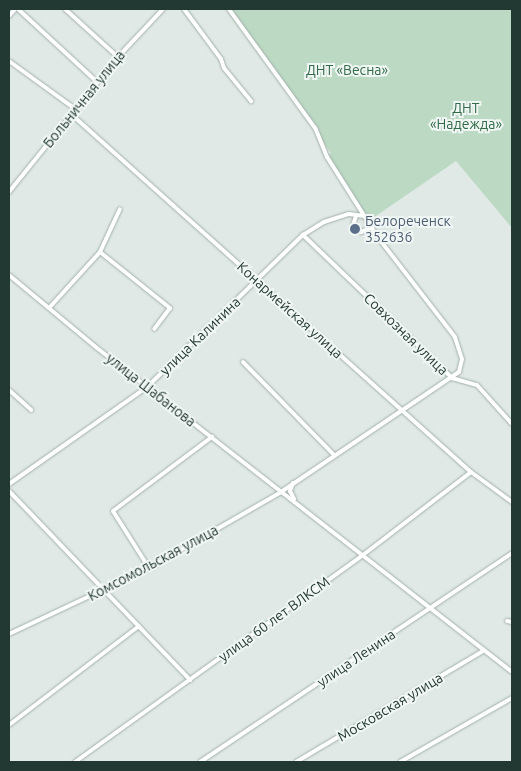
<!DOCTYPE html>
<meta charset="utf-8">
<style>
body{margin:0}
#map{position:relative;width:521px;height:771px;overflow:hidden;background:#e0e9e5;font-family:Ubuntu,sans-serif}
div>[style]{position:absolute}
[style*='--x']{left:calc(var(--x)*1px);top:calc(var(--y)*1px);width:calc(var(--w)*1px);rotate:calc(var(--a)*1deg)}
.green>*{inset:0;background:#bbd9c3}
.roads{filter:drop-shadow(0 0 1px #a3b0ac) drop-shadow(0 0 1px #a3b0ac)}
.minor>*{height:4px;margin:-2px;padding:0 2px;transform-origin:2px;border-radius:2px;background:#fff}
.dots>*{width:14px;height:14px;translate:-50% -50%;box-sizing:border-box;border:2px solid #f0f6f3;border-radius:50%}
span{translate:-50% -50%;white-space:nowrap;text-align:center;line-height:1.15;-webkit-text-stroke:4px #f0f6f3;paint-order:stroke}
.park-label{font-size:14px;color:#316b48}
.street-label{font-size:14px;color:#223832}
.service-label{font-size:14px;color:#4e5e75}
.left{translate:0 -50%;text-align:left}
.frame{position:absolute;inset:0;border:10px solid #223832;pointer-events:none}
</style>
<div id="map">
<div class="green">
<i style="clip-path:polygon(228px 9px,512px 9px,512px 228px,456px 161px,370px 220px,328px 156px,331px 153px)"></i>
</div>
<div class="roads">
<div class="minor">
<i style="--x:18;--y:9;--w:108;--a:42.7"></i>
<i style="--x:65;--y:9;--w:72;--a:42.2"></i>
<i style="--x:184;--y:9;--w:62;--a:53.5"></i>
<i style="--x:221;--y:59;--w:9;--a:72"></i>
<i style="--x:224;--y:68;--w:43;--a:50.7"></i>
<i style="--x:9;--y:16;--w:9;--a:-49"></i>
<i style="--x:9;--y:61;--w:82;--a:36"></i>
<i style="--x:71;--y:114;--w:537;--a:41.83"></i>
<i style="--x:471;--y:472;--w:51;--a:36.2"></i>
<i style="--x:9;--y:192;--w:174;--a:-51.1"></i>
<i style="--x:118;--y:57;--w:66;--a:-46.8"></i>
<i style="--x:356;--y:216;--w:9;--a:108"></i>
<i style="--x:353;--y:225;--w:11;--a:41"></i>
<i style="--x:361;--y:232;--w:12;--a:-24"></i>
<i style="--x:303;--y:235;--w:207;--a:43.8"></i>
<i style="--x:452;--y:378;--w:26;--a:16"></i>
<i style="--x:477;--y:385;--w:52;--a:48.1"></i>
<i style="--x:100;--y:252;--w:90;--a:38.7"></i>
<i style="--x:170;--y:308;--w:26;--a:127"></i>
<i style="--x:9;--y:275;--w:114;--a:39.7"></i>
<i style="--x:97;--y:348;--w:526;--a:37.98"></i>
<i style="--x:49;--y:308;--w:76;--a:-47.7"></i>
<i style="--x:100;--y:252;--w:47;--a:-65.1"></i>
<i style="--x:243;--y:362;--w:130;--a:45.6"></i>
<i style="--x:9;--y:390;--w:30;--a:42"></i>
<i style="--x:293;--y:483;--w:9;--a:111"></i>
<i style="--x:290;--y:491;--w:9;--a:63"></i>
<i style="--x:9;--y:484;--w:169;--a:-35.1"></i>
<i style="--x:147;--y:387;--w:218;--a:-44.3"></i>
<i style="--x:303;--y:235;--w:25;--a:-32"></i>
<i style="--x:324;--y:222;--w:26;--a:-18"></i>
<i style="--x:349;--y:214;--w:16;--a:7"></i>
<i style="--x:9;--y:491;--w:262;--a:46.2"></i>
<i style="--x:149;--y:568;--w:67;--a:-122.3"></i>
<i style="--x:113;--y:511;--w:124;--a:-36.8"></i>
<i style="--x:507;--y:621;--w:5;--a:11"></i>
<i style="--x:9;--y:634;--w:155;--a:-25.2"></i>
<i style="--x:149;--y:568;--w:152;--a:-29.9"></i>
<i style="--x:281;--y:492;--w:215;--a:-34"></i>
<i style="--x:459;--y:372;--w:13;--a:-77"></i>
<i style="--x:462;--y:359;--w:23;--a:-108"></i>
<i style="--x:455;--y:337;--w:128;--a:-127.7"></i>
<i style="--x:377;--y:236;--w:93;--a:-122.3"></i>
<i style="--x:327;--y:157;--w:31;--a:-112"></i>
<i style="--x:315;--y:128;--w:147;--a:-125.9"></i>
<i style="--x:9;--y:725;--w:163;--a:-37.3"></i>
<i style="--x:75;--y:762;--w:355;--a:-35.7"></i>
<i style="--x:363;--y:555;--w:136;--a:-37.5"></i>
<i style="--x:200;--y:762;--w:376;--a:-33.8"></i>
<i style="--x:296;--y:762;--w:217;--a:-30.7"></i>
<i style="--x:400;--y:762;--w:129;--a:-29.7"></i>
</div>
</div>
<div class="dots">
<i style="left:355px;top:229px;background:#5c6f8a"></i>
</div>
<div class="park-label">
<span style="left:347px;top:70px">ДНТ «Весна»</span>
<span style="left:466px;top:116px">ДНТ<br>«Надежда»</span>
</div>
<div class="street-label">
<span style="left:84px;top:99px;rotate:-51deg">Больничная улица</span>
<span style="left:290px;top:310px;rotate:42deg">Конармейская улица</span>
<span style="left:406px;top:334px;rotate:44deg">Совхозная улица</span>
<span style="left:200px;top:336px;rotate:-44deg">улица Калинина</span>
<span style="left:151px;top:390px;rotate:38deg">улица Шабанова</span>
<span style="left:153px;top:563px;rotate:-28deg">Комсомольская улица</span>
<span style="left:274px;top:619px;rotate:-36deg">улица 60 лет ВЛКСМ</span>
<span style="left:356px;top:658px;rotate:-34deg">улица Ленина</span>
<span style="left:390px;top:707px;rotate:-31deg">Московская улица</span>
</div>
<div class="service-label">
<span class="left" style="left:365px;top:229px">Белореченск<br>352636</span>
</div>
<div class="frame"></div>
</div>
